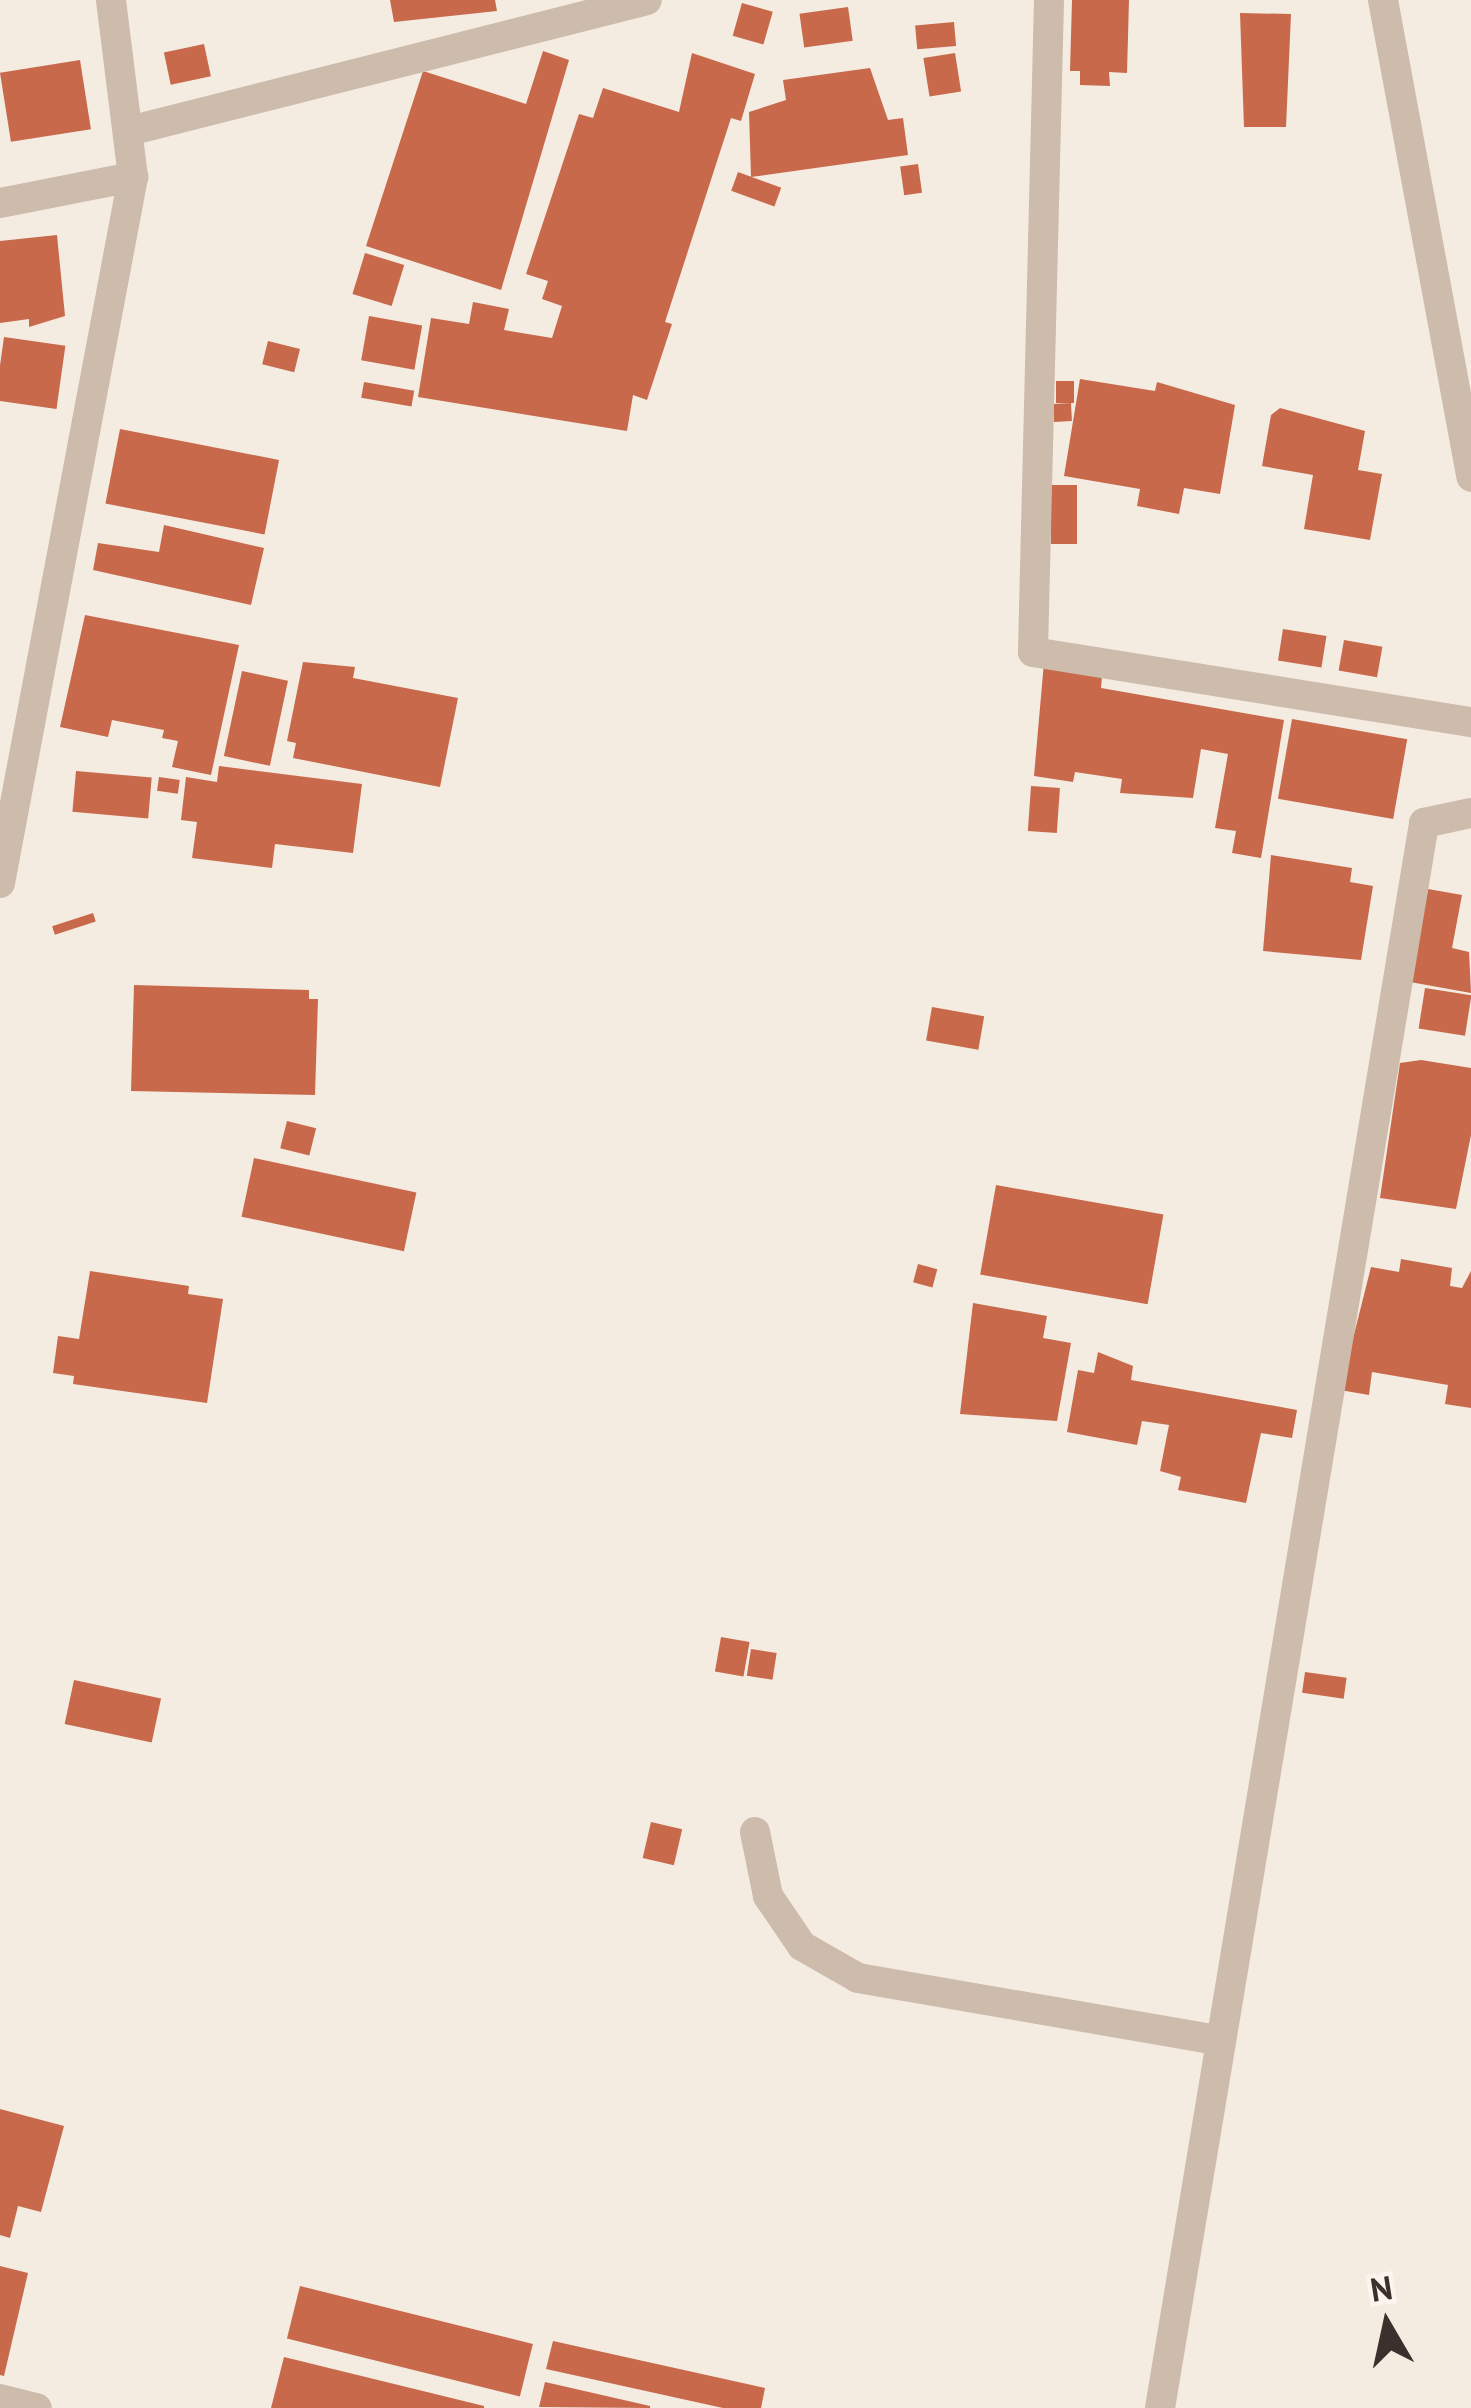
<!DOCTYPE html>
<style>
body{margin:0}
#map{position:relative;width:1471px;height:2408px;overflow:hidden;background:#f4ebe1;font-family:"PT Sans",sans-serif}
div>[style]{position:absolute}
[style*='--x']{left:calc(var(--x)*1px);top:calc(var(--y)*1px);width:calc(var(--w)*1px);rotate:calc(var(--a)*1deg)}
.building>*{inset:0;background:#c8694b;transform-origin:0 0}
.minor>*{height:30px;margin:-15px;padding:0 15px;transform-origin:15px;border-radius:15px;background:#cdbbac}
.tertiary>*{height:30px;margin:-15px;padding:0 15px;transform-origin:15px;border-radius:15px;background:#cdbbac}
span{translate:-50% -50%;white-space:nowrap;text-align:center;line-height:1.15;-webkit-text-stroke:12px #fbf5ee;paint-order:stroke}
.north{position:absolute;left:1327px;top:2264px;width:120px;height:120px;-webkit-text-stroke:9px #fbf5ee;paint-order:stroke;rotate:351deg;font-size:33px;font-weight:700;line-height:48px;text-align:center;color:#3b302b}
.north::after{content:'';display:block;margin:auto;width:42px;height:54px;background:#3b302b;clip-path:polygon(50% 0,100% 100%,50% 72%,0 100%)}
</style>
<div id="map">
<div class="building">
<i style="clip-path:polygon(390px 0,495px 0,497px 11px,394px 22px)"></i>
<i style="clip-path:polygon(1072px 0,1129px 0,1127px 73px,1109px 72px,1110px 86px,1080px 85px,1080px 71px,1070px 71px)"></i>
<i style="left:742px;top:3px;width:32px;height:34px;rotate:16deg"></i>
<i style="left:848px;top:7px;width:34px;height:49px;rotate:82deg"></i>
<i style="clip-path:polygon(1240px 13px,1291px 14px,1286px 127px,1244px 127px)"></i>
<i style="left:954px;top:22px;width:24px;height:39px;rotate:85deg"></i>
<i style="left:204px;top:44px;width:33px;height:41px;rotate:78deg"></i>
<i style="clip-path:polygon(543px 51px,569px 60px,501px 290px,366px 246px,423px 71px,526px 104px)"></i>
<i style="clip-path:polygon(692px 53px,755px 74px,741px 121px,731px 118px,665px 322px,672px 324px,647px 400px,633px 395px,627px 431px,418px 397px,431px 318px,469px 324px,473px 302px,509px 309px,504px 330px,552px 338px,562px 306px,542px 299px,548px 281px,526px 274px,579px 114px,593px 118px,603px 88px,679px 112px)"></i>
<i style="left:955px;top:53px;width:39px;height:32px;rotate:81deg"></i>
<i style="left:80px;top:60px;width:70px;height:81px;rotate:81deg"></i>
<i style="clip-path:polygon(870px 68px,888px 120px,903px 118px,908px 155px,751px 177px,749px 112px,786px 100px,783px 80px)"></i>
<i style="left:918px;top:164px;width:29px;height:18px;rotate:82deg"></i>
<i style="left:738px;top:172px;width:46px;height:20px;rotate:20deg"></i>
<i style="clip-path:polygon(57px 235px,65px 316px,29px 327px,29px 319px,0 323px,0 241px)"></i>
<i style="left:365px;top:253px;width:41px;height:43px;rotate:17deg"></i>
<i style="left:369px;top:316px;width:54px;height:45px;rotate:10deg"></i>
<i style="left:4px;top:337px;width:62px;height:64px;rotate:8deg"></i>
<i style="left:268px;top:341px;width:33px;height:24px;rotate:14deg"></i>
<i style="clip-path:polygon(1080px 379px,1155px 391px,1157px 382px,1235px 405px,1220px 494px,1184px 488px,1179px 514px,1137px 506px,1140px 489px,1064px 476px)"></i>
<i style="left:1056px;top:381px;width:18px;height:22px"></i>
<i style="left:364px;top:382px;width:51px;height:16px;rotate:10deg"></i>
<i style="left:1071px;top:403px;width:18px;height:18px;rotate:87deg"></i>
<i style="clip-path:polygon(1280px 408px,1365px 431px,1358px 470px,1382px 474px,1370px 540px,1304px 529px,1313px 475px,1262px 466px,1271px 415px)"></i>
<i style="left:120px;top:429px;width:162px;height:76px;rotate:11deg"></i>
<i style="left:1051px;top:485px;width:26px;height:59px"></i>
<i style="clip-path:polygon(164px 525px,264px 548px,251px 605px,93px 570px,98px 543px,159px 552px)"></i>
<i style="clip-path:polygon(85px 615px,239px 645px,211px 775px,172px 767px,178px 741px,162px 738px,164px 730px,112px 720px,108px 737px,60px 727px)"></i>
<i style="left:1283px;top:629px;width:44px;height:32px;rotate:9deg"></i>
<i style="left:1344px;top:640px;width:39px;height:31px;rotate:10deg"></i>
<i style="clip-path:polygon(303px 662px,355px 667px,353px 678px,458px 698px,440px 787px,293px 758px,296px 743px,287px 741px)"></i>
<i style="clip-path:polygon(1044px 662px,1102px 676px,1101px 688px,1284px 720px,1261px 858px,1232px 853px,1236px 831px,1215px 828px,1228px 754px,1201px 749px,1193px 798px,1120px 793px,1122px 779px,1075px 772px,1073px 782px,1034px 776px)"></i>
<i style="left:242px;top:671px;width:47px;height:87px;rotate:12deg"></i>
<i style="left:1292px;top:719px;width:117px;height:81px;rotate:10deg"></i>
<i style="clip-path:polygon(219px 766px,362px 784px,353px 853px,275px 844px,272px 868px,192px 858px,197px 822px,181px 820px,186px 777px,217px 782px)"></i>
<i style="left:76px;top:771px;width:76px;height:41px;rotate:5deg"></i>
<i style="left:159px;top:777px;width:21px;height:14px;rotate:8deg"></i>
<i style="left:1031px;top:786px;width:29px;height:45px;rotate:4deg"></i>
<i style="clip-path:polygon(1271px 855px,1352px 868px,1350px 882px,1373px 886px,1361px 960px,1263px 951px)"></i>
<i style="clip-path:polygon(1428px 889px,1462px 895px,1452px 948px,1469px 952px,1471px 993px,1410px 982px)"></i>
<i style="left:93px;top:913px;width:9px;height:43px;rotate:72deg"></i>
<i style="clip-path:polygon(134px 985px,309px 990px,309px 999px,318px 999px,315px 1095px,131px 1091px)"></i>
<i style="left:1425px;top:988px;width:47px;height:41px;rotate:9deg"></i>
<i style="left:932px;top:1007px;width:53px;height:34px;rotate:10deg"></i>
<i style="clip-path:polygon(1421px 1060px,1471px 1068px,1471px 1135px,1456px 1209px,1380px 1198px,1400px 1063px)"></i>
<i style="left:287px;top:1121px;width:30px;height:28px;rotate:14deg"></i>
<i style="left:254px;top:1158px;width:166px;height:60px;rotate:12deg"></i>
<i style="left:996px;top:1185px;width:170px;height:91px;rotate:10deg"></i>
<i style="clip-path:polygon(1401px 1259px,1452px 1268px,1450px 1286px,1462px 1288px,1471px 1271px,1471px 1408px,1445px 1404px,1448px 1385px,1372px 1372px,1369px 1395px,1340px 1390px,1371px 1267px,1399px 1272px)"></i>
<i style="left:918px;top:1264px;width:20px;height:19px;rotate:15deg"></i>
<i style="clip-path:polygon(90px 1271px,189px 1286px,188px 1294px,223px 1299px,207px 1403px,73px 1384px,74px 1376px,53px 1373px,58px 1336px,79px 1339px)"></i>
<i style="clip-path:polygon(973px 1303px,1047px 1316px,1043px 1338px,1071px 1343px,1057px 1421px,960px 1414px)"></i>
<i style="clip-path:polygon(1098px 1352px,1133px 1366px,1131px 1380px,1297px 1410px,1292px 1438px,1261px 1433px,1246px 1503px,1178px 1490px,1181px 1477px,1160px 1471px,1169px 1425px,1142px 1421px,1137px 1445px,1067px 1432px,1078px 1370px,1094px 1373px)"></i>
<i style="left:721px;top:1637px;width:29px;height:35px;rotate:10deg"></i>
<i style="left:751px;top:1649px;width:26px;height:27px;rotate:9deg"></i>
<i style="left:1305px;top:1672px;width:42px;height:21px;rotate:8deg"></i>
<i style="left:74px;top:1680px;width:89px;height:45px;rotate:12deg"></i>
<i style="left:651px;top:1822px;width:32px;height:37px;rotate:13deg"></i>
<i style="clip-path:polygon(0 2109px,64px 2126px,41px 2212px,18px 2206px,10px 2238px,0 2235px)"></i>
<i style="clip-path:polygon(0 2266px,28px 2273px,4px 2376px,0 2375px)"></i>
<i style="left:300px;top:2286px;width:240px;height:54px;rotate:14deg"></i>
<i style="clip-path:polygon(553px 2341px,765px 2388px,761px 2408px,723px 2408px,546px 2369px)"></i>
<i style="clip-path:polygon(284px 2357px,484px 2406px,484px 2408px,271px 2408px)"></i>
<i style="clip-path:polygon(545px 2382px,650px 2406px,650px 2408px,539px 2407px)"></i>
</div>
<div class="minor">
<i style="--x:1049;--y:0;--w:652;--a:91.41"></i>
<i style="--x:1033;--y:652;--w:444;--a:9.1"></i>
<i style="--x:129;--y:131;--w:534;--a:-14.19"></i>
<i style="--x:0;--y:203;--w:136;--a:-11.1"></i>
<i style="--x:0;--y:883;--w:718;--a:-79.33"></i>
<i style="--x:133;--y:177;--w:178;--a:-97.1"></i>
<i style="--x:755;--y:1832;--w:65;--a:78.5"></i>
<i style="--x:768;--y:1896;--w:60;--a:55.8"></i>
<i style="--x:802;--y:1946;--w:64;--a:29.7"></i>
<i style="--x:858;--y:1978;--w:368;--a:9.8"></i>
<i style="--x:0;--y:2399;--w:38;--a:14"></i>
<i style="--x:1160;--y:2408;--w:1607;--a:-80.54"></i>
<i style="--x:1424;--y:823;--w:48;--a:-12"></i>
</div>
<div class="tertiary">
<i style="--x:1383;--y:0;--w:485;--a:79.5"></i>
</div>
<div class="north">N</div>
</div>
